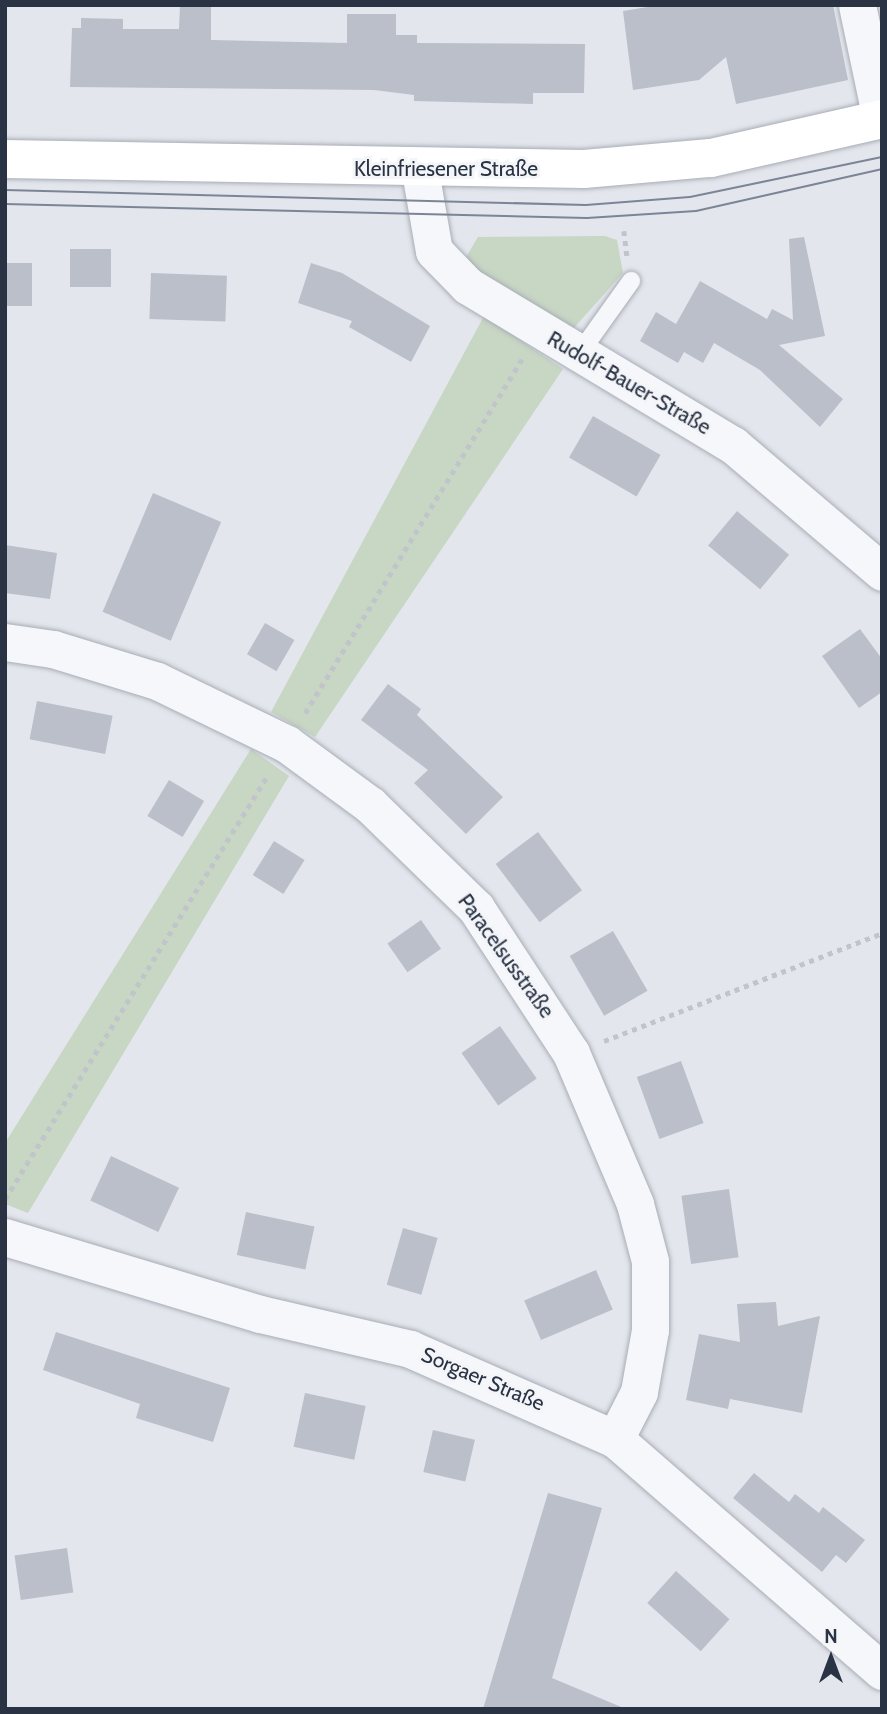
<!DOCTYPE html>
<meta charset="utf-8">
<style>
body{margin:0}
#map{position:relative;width:887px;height:1714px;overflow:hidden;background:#e3e6ec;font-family:Cabin,sans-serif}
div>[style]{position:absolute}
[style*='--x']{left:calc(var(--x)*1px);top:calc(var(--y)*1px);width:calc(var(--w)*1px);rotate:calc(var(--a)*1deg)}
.green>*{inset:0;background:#c8d6c4}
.building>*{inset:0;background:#babfc9;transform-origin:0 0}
.path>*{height:4.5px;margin-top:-2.25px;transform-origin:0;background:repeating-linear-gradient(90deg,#c1c4cb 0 5px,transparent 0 10px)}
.roads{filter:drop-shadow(0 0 2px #a8adb6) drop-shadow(0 0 2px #a8adb6)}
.lane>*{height:18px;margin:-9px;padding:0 9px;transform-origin:9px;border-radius:9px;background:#f6f7fa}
.street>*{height:37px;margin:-18.5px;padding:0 18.5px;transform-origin:18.5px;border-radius:18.5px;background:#f6f7fa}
.secondary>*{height:38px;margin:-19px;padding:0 19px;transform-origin:19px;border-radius:19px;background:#fff}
.tram>*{height:2px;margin:-1px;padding:0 1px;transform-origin:1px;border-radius:1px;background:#7c8596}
span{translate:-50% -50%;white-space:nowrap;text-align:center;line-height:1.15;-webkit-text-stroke:6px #f3f5f9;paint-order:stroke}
.street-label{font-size:21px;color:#2a3344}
.frame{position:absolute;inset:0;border:7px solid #2a3344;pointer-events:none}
.north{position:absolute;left:796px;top:1623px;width:70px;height:70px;-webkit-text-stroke:5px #f3f5f9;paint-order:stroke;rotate:0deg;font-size:19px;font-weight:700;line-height:28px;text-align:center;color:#2a3344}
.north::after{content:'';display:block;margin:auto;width:24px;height:32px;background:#2a3344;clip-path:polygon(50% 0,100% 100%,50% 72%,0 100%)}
</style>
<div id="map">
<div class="green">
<i style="clip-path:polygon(605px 236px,617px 240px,623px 273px,573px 329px,463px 262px,478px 237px)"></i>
<i style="clip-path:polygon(484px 316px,563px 369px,315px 737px,271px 712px)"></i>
<i style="clip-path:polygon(251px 749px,289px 776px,28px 1213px,5px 1204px,5px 1143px)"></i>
</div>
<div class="building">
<i style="clip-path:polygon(180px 5px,211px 5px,211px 40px,347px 43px,347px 14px,396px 14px,396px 35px,417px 35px,417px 43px,585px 44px,584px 93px,533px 93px,533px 104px,414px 101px,414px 95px,374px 90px,70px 87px,72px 28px,81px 28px,81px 18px,123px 19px,123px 29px,179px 29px)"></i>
<i style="clip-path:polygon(660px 5px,833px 5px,848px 80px,736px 104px,726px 57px,699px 80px,633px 90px,623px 11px)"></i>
<i style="clip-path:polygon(804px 237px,825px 336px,779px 345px,843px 399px,820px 427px,760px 370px,714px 343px,703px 363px,684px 352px,678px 363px,640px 341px,656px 312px,676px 324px,700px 281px,767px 319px,772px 309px,793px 320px,789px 239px)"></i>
<i style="left:70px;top:249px;width:41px;height:38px"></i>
<i style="left:5px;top:263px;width:27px;height:43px"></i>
<i style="clip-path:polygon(311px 263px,342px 273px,430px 326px,411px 362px,349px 327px,352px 321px,298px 303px)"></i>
<i style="left:151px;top:273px;width:76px;height:46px;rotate:2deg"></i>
<i style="left:593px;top:416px;width:78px;height:48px;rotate:30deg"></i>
<i style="left:153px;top:493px;width:74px;height:129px;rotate:23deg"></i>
<i style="left:737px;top:511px;width:68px;height:45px;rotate:40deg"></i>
<i style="clip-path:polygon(5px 545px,57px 553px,50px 599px,5px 593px)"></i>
<i style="left:265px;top:623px;width:34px;height:36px;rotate:30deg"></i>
<i style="clip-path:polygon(860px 629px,882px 659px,882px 692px,859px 708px,822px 656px)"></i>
<i style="clip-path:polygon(388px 684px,421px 709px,417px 715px,503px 797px,466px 834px,414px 783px,428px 770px,361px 720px)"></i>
<i style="left:37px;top:701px;width:77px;height:39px;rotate:11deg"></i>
<i style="left:169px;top:780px;width:41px;height:42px;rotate:31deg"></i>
<i style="left:538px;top:832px;width:73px;height:53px;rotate:53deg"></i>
<i style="left:274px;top:841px;width:36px;height:40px;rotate:32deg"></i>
<i style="left:421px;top:920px;width:35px;height:41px;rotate:55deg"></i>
<i style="left:613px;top:931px;width:69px;height:50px;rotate:60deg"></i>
<i style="left:500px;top:1026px;width:64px;height:47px;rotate:55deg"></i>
<i style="left:681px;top:1061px;width:66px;height:47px;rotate:70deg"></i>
<i style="left:111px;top:1156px;width:75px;height:49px;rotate:25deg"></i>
<i style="left:729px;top:1189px;width:69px;height:48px;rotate:82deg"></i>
<i style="left:246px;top:1212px;width:70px;height:44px;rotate:12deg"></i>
<i style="left:403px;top:1228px;width:36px;height:59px;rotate:16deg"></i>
<i style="left:596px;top:1270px;width:43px;height:78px;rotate:67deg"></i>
<i style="clip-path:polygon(776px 1302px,778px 1326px,820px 1316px,802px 1413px,730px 1399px,728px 1409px,686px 1400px,699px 1334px,740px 1342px,737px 1304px)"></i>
<i style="clip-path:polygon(56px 1332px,230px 1388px,213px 1442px,136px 1418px,140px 1404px,43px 1370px)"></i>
<i style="left:305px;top:1393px;width:62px;height:55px;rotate:12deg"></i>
<i style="left:433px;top:1430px;width:43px;height:43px;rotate:13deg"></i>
<i style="clip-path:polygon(754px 1473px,789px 1502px,795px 1494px,819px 1513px,823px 1507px,865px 1540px,846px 1563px,836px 1555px,822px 1572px,733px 1498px)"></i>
<i style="clip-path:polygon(548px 1493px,602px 1508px,552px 1678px,626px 1709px,483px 1709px)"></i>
<i style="left:67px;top:1548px;width:45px;height:53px;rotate:82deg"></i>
<i style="left:676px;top:1571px;width:72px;height:43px;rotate:42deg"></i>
</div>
<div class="path">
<i style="--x:624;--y:231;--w:25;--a:83"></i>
<i style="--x:305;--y:713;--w:415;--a:-58.5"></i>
<i style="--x:604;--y:1041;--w:298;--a:-21.2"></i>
<i style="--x:5;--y:1199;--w:500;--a:-58.2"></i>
</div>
<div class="roads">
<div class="lane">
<i style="--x:579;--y:354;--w:90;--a:-54.5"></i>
</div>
<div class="street">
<i style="--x:857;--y:5;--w:116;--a:78.1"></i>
<i style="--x:420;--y:171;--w:81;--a:80.1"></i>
<i style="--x:434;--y:251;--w:49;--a:45.8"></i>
<i style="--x:468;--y:286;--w:309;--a:31"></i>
<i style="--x:733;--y:445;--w:196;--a:40.4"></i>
<i style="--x:5;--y:642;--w:49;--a:8.3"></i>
<i style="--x:53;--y:649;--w:109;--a:17.1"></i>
<i style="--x:157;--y:681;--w:144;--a:25.9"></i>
<i style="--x:287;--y:744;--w:103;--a:36.3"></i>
<i style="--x:370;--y:805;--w:148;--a:44.2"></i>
<i style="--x:476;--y:908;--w:173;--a:56.8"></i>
<i style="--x:571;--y:1053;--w:164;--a:67"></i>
<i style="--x:635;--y:1204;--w:59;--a:75.3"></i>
<i style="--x:650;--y:1261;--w:69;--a:90"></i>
<i style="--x:650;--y:1330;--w:63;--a:100.1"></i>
<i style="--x:639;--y:1392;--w:53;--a:117.1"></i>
<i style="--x:5;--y:1237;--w:266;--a:16.8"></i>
<i style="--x:260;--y:1314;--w:154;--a:13.1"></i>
<i style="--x:410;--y:1349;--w:224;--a:23.7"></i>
<i style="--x:615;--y:1439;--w:354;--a:41"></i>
</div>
<div class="secondary">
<i style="--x:5;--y:159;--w:579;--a:0.99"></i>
<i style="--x:584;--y:169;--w:127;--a:-5"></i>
<i style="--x:711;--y:158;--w:175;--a:-12.8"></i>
</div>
</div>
<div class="tram">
<i style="--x:5;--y:190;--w:581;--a:1.48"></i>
<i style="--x:586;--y:205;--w:104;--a:-4.4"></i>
<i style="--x:690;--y:197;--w:196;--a:-11.8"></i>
<i style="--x:5;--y:204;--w:582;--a:1.38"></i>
<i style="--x:587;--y:218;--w:109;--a:-3.7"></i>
<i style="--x:696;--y:211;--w:191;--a:-12.7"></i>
</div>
<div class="street-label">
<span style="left:446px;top:169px">Kleinfriesener Straße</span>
<span style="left:629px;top:383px;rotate:30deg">Rudolf-Bauer-Straße</span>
<span style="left:506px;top:956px;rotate:54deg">Paracelsusstraße</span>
<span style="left:483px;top:1379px;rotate:23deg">Sorgaer Straße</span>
</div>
<div class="frame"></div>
<div class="north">N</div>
</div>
